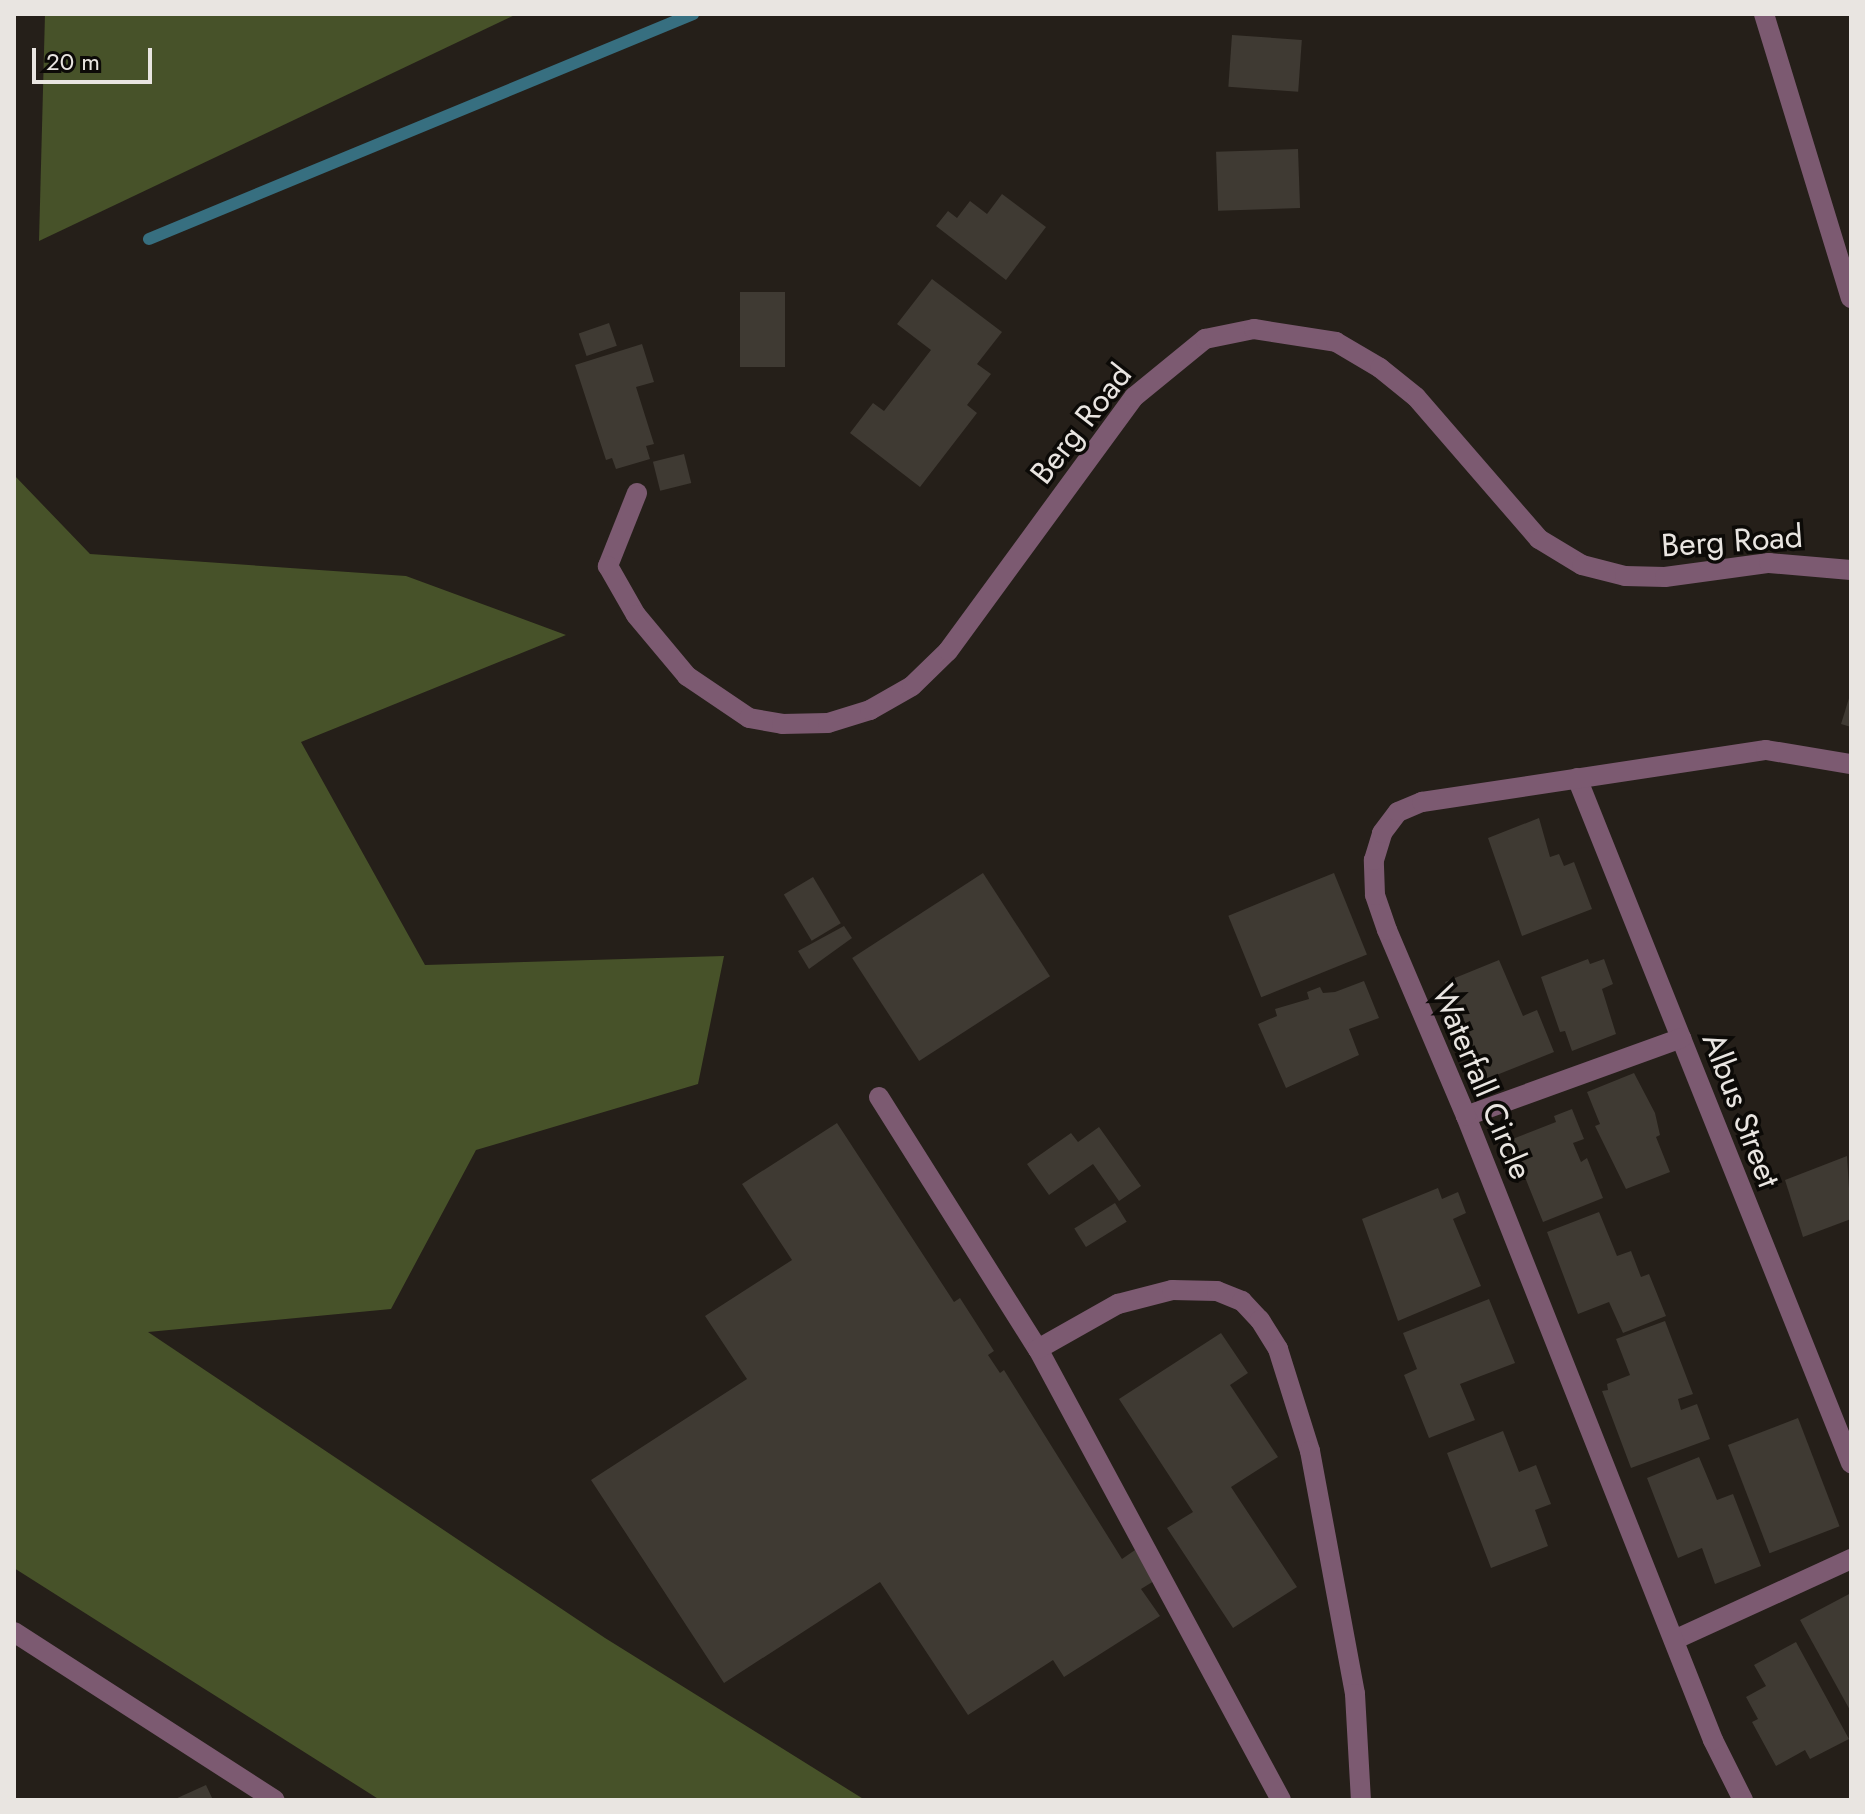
<!DOCTYPE html>
<style>
body{margin:0}
#map{position:relative;width:1865px;height:1814px;overflow:hidden;background:#251f19;font-family:Jost,sans-serif}
div>[style]{position:absolute}
[style*='--x']{left:calc(var(--x)*1px);top:calc(var(--y)*1px);width:calc(var(--w)*1px);rotate:calc(var(--a)*1deg)}
.forest>*{inset:0;background:#475229}
.stream>*{height:12px;margin:-6px;padding:0 6px;transform-origin:6px;border-radius:6px;background:#376f80}
.building>*{inset:0;background:#3f3a33;transform-origin:0 0}
.lane>*{height:20px;margin:-10px;padding:0 10px;transform-origin:10px;border-radius:10px;background:#7c5a71}
.street>*{height:20px;margin:-10px;padding:0 10px;transform-origin:10px;border-radius:10px;background:#7c5a71}
span{translate:-50% -50%;white-space:nowrap;text-align:center;line-height:1.15;-webkit-text-stroke:7px #0c0a07;paint-order:stroke}
.street-label{font-size:32px;color:#e9e5e1}
.frame{position:absolute;inset:0;border:16px solid #e9e5e1;pointer-events:none}
.scale{position:absolute;left:32px;top:48px;width:120px;height:36px;box-sizing:border-box;border:4px solid #e9e5e1;border-top:0;padding-left:10px;font-size:24px;line-height:28px;white-space:nowrap;color:#e9e5e1;-webkit-text-stroke:6px #0c0a07;paint-order:stroke}
</style>
<div id="map">
<div class="forest">
<i style="clip-path:polygon(45px 14px,517px 14px,39px 241px)"></i>
<i style="clip-path:polygon(14px 475px,90px 554px,406px 576px,566px 635px,301px 742px,425px 965px,724px 956px,698px 1084px,476px 1150px,391px 1309px,148px 1332px,605px 1638px,865px 1800px,380px 1800px,14px 1568px)"></i>
</div>
<div class="stream">
<i style="--x:149;--y:239;--w:589;--a:-22.47"></i>
</div>
<div class="building">
<i style="left:1232px;top:35px;width:70px;height:52px;rotate:4deg"></i>
<i style="left:1298px;top:149px;width:59px;height:82px;rotate:88deg"></i>
<i style="clip-path:polygon(1002px 194px,1046px 227px,1006px 280px,936px 226px,948px 211px,957px 218px,970px 201px,987px 214px)"></i>
<i style="clip-path:polygon(932px 279px,1002px 332px,977px 364px,991px 374px,967px 405px,977px 413px,920px 487px,850px 433px,873px 403px,884px 411px,931px 350px,897px 324px)"></i>
<i style="left:740px;top:292px;width:45px;height:75px"></i>
<i style="left:609px;top:323px;width:24px;height:32px;rotate:71deg"></i>
<i style="clip-path:polygon(642px 344px,654px 382px,636px 387px,654px 444px,646px 446px,650px 459px,616px 469px,612px 458px,606px 460px,575px 365px)"></i>
<i style="left:684px;top:454px;width:30px;height:32px;rotate:76deg"></i>
<i style="clip-path:polygon(1850px 695px,1851px 695px,1851px 727px,1841px 724px)"></i>
<i style="clip-path:polygon(1539px 818px,1550px 857px,1559px 854px,1564px 866px,1574px 862px,1592px 909px,1522px 936px,1488px 838px)"></i>
<i style="left:983px;top:873px;width:123px;height:156px;rotate:57deg"></i>
<i style="left:1334px;top:873px;width:88px;height:114px;rotate:68deg"></i>
<i style="left:813px;top:877px;width:54px;height:34px;rotate:59deg"></i>
<i style="clip-path:polygon(844px 926px,852px 938px,809px 969px,798px 951px)"></i>
<i style="clip-path:polygon(1588px 959px,1590px 964px,1604px 959px,1613px 984px,1602px 989px,1616px 1034px,1572px 1051px,1565px 1031px,1560px 1032px,1541px 977px)"></i>
<i style="clip-path:polygon(1499px 960px,1523px 1016px,1537px 1010px,1554px 1052px,1484px 1080px,1445px 982px)"></i>
<i style="clip-path:polygon(1364px 981px,1379px 1018px,1349px 1029px,1359px 1055px,1286px 1088px,1258px 1024px,1277px 1016px,1275px 1009px,1309px 999px,1307px 992px,1320px 987px,1323px 993px,1335px 992px)"></i>
<i style="clip-path:polygon(1634px 1073px,1655px 1113px,1660px 1135px,1656px 1137px,1670px 1172px,1626px 1189px,1595px 1126px,1600px 1124px,1587px 1092px)"></i>
<i style="clip-path:polygon(1572px 1109px,1584px 1139px,1573px 1143px,1581px 1162px,1587px 1158px,1603px 1198px,1543px 1222px,1510px 1140px,1556px 1122px,1554px 1116px)"></i>
<i style="clip-path:polygon(837px 1123px,954px 1302px,960px 1298px,994px 1351px,988px 1355px,1000px 1373px,1004px 1370px,1122px 1559px,1135px 1550px,1154px 1581px,1141px 1589px,1160px 1616px,1064px 1677px,1053px 1660px,968px 1715px,880px 1582px,724px 1683px,591px 1480px,747px 1379px,705px 1316px,792px 1260px,742px 1184px)"></i>
<i style="clip-path:polygon(1099px 1127px,1141px 1186px,1119px 1201px,1093px 1164px,1049px 1195px,1027px 1164px,1071px 1133px,1078px 1142px)"></i>
<i style="clip-path:polygon(1847px 1156px,1851px 1219px,1803px 1237px,1785px 1180px)"></i>
<i style="clip-path:polygon(1438px 1188px,1442px 1199px,1458px 1192px,1466px 1213px,1453px 1219px,1481px 1286px,1398px 1321px,1362px 1219px)"></i>
<i style="left:1115px;top:1203px;width:22px;height:48px;rotate:58deg"></i>
<i style="clip-path:polygon(1599px 1212px,1617px 1256px,1631px 1251px,1641px 1277px,1649px 1274px,1666px 1316px,1623px 1333px,1609px 1302px,1578px 1314px,1547px 1232px)"></i>
<i style="clip-path:polygon(1489px 1299px,1515px 1363px,1460px 1384px,1475px 1420px,1429px 1438px,1404px 1375px,1417px 1369px,1403px 1333px)"></i>
<i style="clip-path:polygon(1665px 1321px,1693px 1394px,1678px 1399px,1681px 1410px,1697px 1404px,1710px 1439px,1631px 1468px,1602px 1391px,1608px 1390px,1607px 1384px,1630px 1375px,1616px 1339px)"></i>
<i style="clip-path:polygon(1221px 1333px,1248px 1373px,1230px 1385px,1278px 1457px,1231px 1487px,1297px 1587px,1233px 1628px,1167px 1528px,1193px 1512px,1119px 1399px)"></i>
<i style="left:1798px;top:1418px;width:116px;height:75px;rotate:69deg"></i>
<i style="clip-path:polygon(1503px 1431px,1519px 1472px,1536px 1465px,1551px 1504px,1535px 1510px,1548px 1546px,1491px 1568px,1447px 1453px)"></i>
<i style="clip-path:polygon(1699px 1457px,1717px 1500px,1733px 1494px,1761px 1566px,1715px 1584px,1702px 1548px,1678px 1558px,1647px 1478px)"></i>
<i style="clip-path:polygon(1851px 1593px,1851px 1712px,1800px 1620px)"></i>
<i style="clip-path:polygon(1796px 1642px,1849px 1739px,1810px 1759px,1805px 1750px,1776px 1766px,1752px 1722px,1758px 1719px,1746px 1697px,1766px 1686px,1754px 1665px)"></i>
<i style="clip-path:polygon(206px 1785px,213px 1800px,173px 1800px)"></i>
</div>
<div class="lane">
<i style="--x:879;--y:1097;--w:298;--a:57.8"></i>
<i style="--x:1038;--y:1349;--w:512;--a:61.68"></i>
<i style="--x:1038;--y:1349;--w:92;--a:-29.4"></i>
<i style="--x:1118;--y:1304;--w:56;--a:-14.5"></i>
<i style="--x:1172;--y:1290;--w:45;--a:1.3"></i>
<i style="--x:1217;--y:1291;--w:27;--a:22"></i>
<i style="--x:1242;--y:1301;--w:26;--a:47"></i>
<i style="--x:1260;--y:1320;--w:34;--a:58"></i>
<i style="--x:1278;--y:1349;--w:107;--a:72.6"></i>
<i style="--x:1310;--y:1451;--w:247;--a:79.5"></i>
<i style="--x:1355;--y:1694;--w:106;--a:86.8"></i>
<i style="--x:14;--y:1632;--w:310;--a:32.8"></i>
</div>
<div class="street">
<i style="--x:1764;--y:14;--w:297;--a:73"></i>
<i style="--x:637;--y:493;--w:79;--a:111.7"></i>
<i style="--x:608;--y:566;--w:56;--a:60.3"></i>
<i style="--x:636;--y:615;--w:80;--a:50.1"></i>
<i style="--x:687;--y:676;--w:75;--a:34.1"></i>
<i style="--x:749;--y:718;--w:34;--a:10"></i>
<i style="--x:782;--y:724;--w:46;--a:-1.2"></i>
<i style="--x:828;--y:723;--w:44;--a:-17.2"></i>
<i style="--x:870;--y:710;--w:48;--a:-29.7"></i>
<i style="--x:912;--y:686;--w:50;--a:-44.2"></i>
<i style="--x:948;--y:651;--w:315;--a:-53.8"></i>
<i style="--x:1134;--y:397;--w:92;--a:-39.2"></i>
<i style="--x:1205;--y:339;--w:50;--a:-11.5"></i>
<i style="--x:1254;--y:329;--w:83;--a:9"></i>
<i style="--x:1336;--y:342;--w:51;--a:30.6"></i>
<i style="--x:1380;--y:368;--w:46;--a:38.9"></i>
<i style="--x:1416;--y:397;--w:188;--a:49.1"></i>
<i style="--x:1539;--y:539;--w:50;--a:31.2"></i>
<i style="--x:1582;--y:565;--w:44;--a:14.3"></i>
<i style="--x:1625;--y:576;--w:40;--a:1.4"></i>
<i style="--x:1665;--y:577;--w:105;--a:-7.7"></i>
<i style="--x:1769;--y:563;--w:82;--a:4.9"></i>
<i style="--x:1577;--y:778;--w:738;--a:68.2"></i>
<i style="--x:1466;--y:1116;--w:229;--a:-19.9"></i>
<i style="--x:1674;--y:1640;--w:195;--a:-24.6"></i>
<i style="--x:1743;--y:1800;--w:67;--a:-116.6"></i>
<i style="--x:1713;--y:1740;--w:671;--a:-111.6"></i>
<i style="--x:1466;--y:1116;--w:202;--a:-113"></i>
<i style="--x:1387;--y:930;--w:37;--a:-109"></i>
<i style="--x:1375;--y:895;--w:35;--a:-92"></i>
<i style="--x:1374;--y:860;--w:28;--a:-73"></i>
<i style="--x:1382;--y:833;--w:26;--a:-53"></i>
<i style="--x:1398;--y:812;--w:26;--a:-23"></i>
<i style="--x:1422;--y:802;--w:348;--a:-8.6"></i>
<i style="--x:1766;--y:750;--w:86;--a:9.4"></i>
</div>
<div class="street-label">
<span style="left:1081px;top:424px;rotate:-52deg">Berg Road</span>
<span style="left:1732px;top:541px;rotate:-4deg">Berg Road</span>
<span style="left:1482px;top:1082px;rotate:67deg">Waterfall Circle</span>
<span style="left:1741px;top:1110px;rotate:69deg">Albus Street</span>
</div>
<div class="frame"></div>
<div class="scale">20 m</div>
</div>
